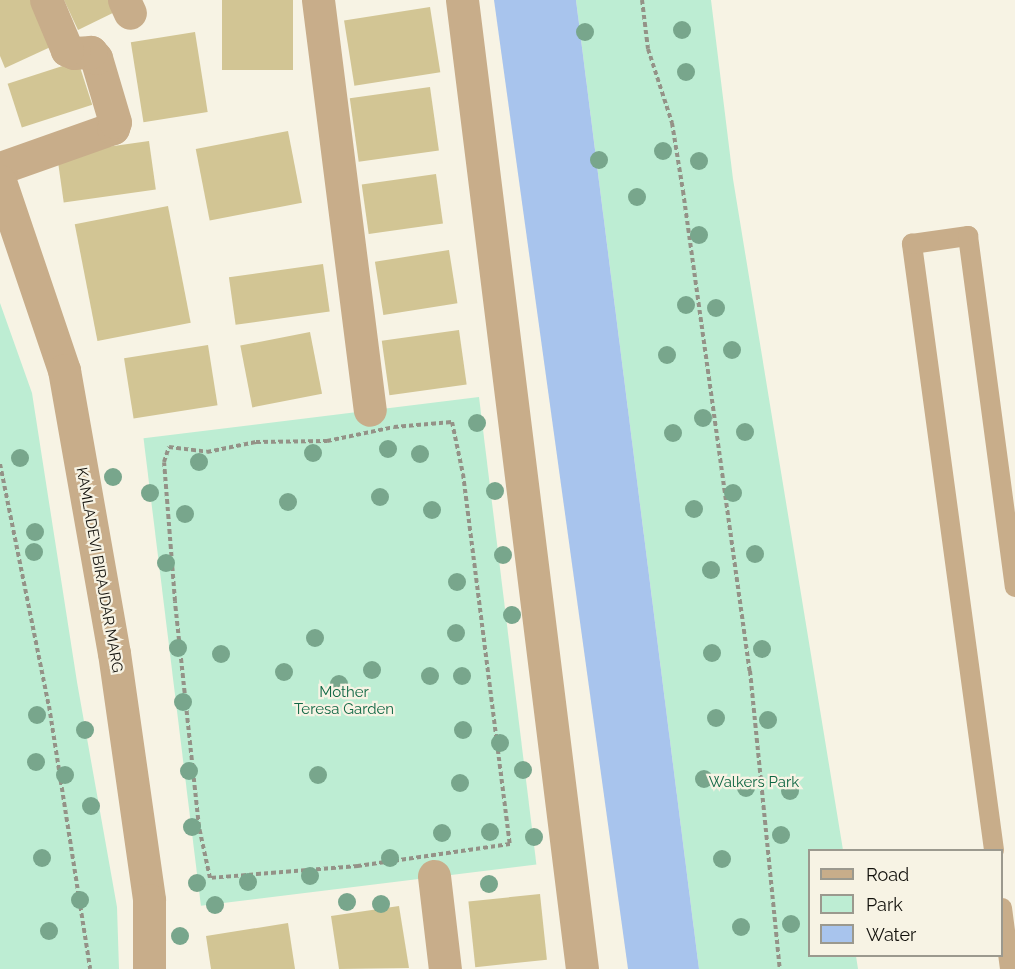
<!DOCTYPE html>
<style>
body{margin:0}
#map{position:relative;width:1015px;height:969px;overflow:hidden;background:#f7f3e4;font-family:Raleway,sans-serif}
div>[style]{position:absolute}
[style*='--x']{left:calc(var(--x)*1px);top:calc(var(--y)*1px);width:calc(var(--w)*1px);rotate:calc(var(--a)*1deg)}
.green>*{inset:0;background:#bdedd3;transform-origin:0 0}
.water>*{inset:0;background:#a8c4ed}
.building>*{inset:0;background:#d2c594;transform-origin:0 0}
.path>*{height:4px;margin-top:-2px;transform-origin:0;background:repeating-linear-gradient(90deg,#949287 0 4.5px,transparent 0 7.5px)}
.service>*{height:20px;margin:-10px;padding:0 10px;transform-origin:10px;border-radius:10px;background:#c8ad8a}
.minor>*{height:33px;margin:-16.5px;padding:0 16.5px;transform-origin:16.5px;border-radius:16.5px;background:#c8ad8a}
.tertiary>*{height:33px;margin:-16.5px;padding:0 16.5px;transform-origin:16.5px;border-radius:16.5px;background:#c8ad8a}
.trees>*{width:18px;height:18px;margin:-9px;border-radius:50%;background:#78a68c}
span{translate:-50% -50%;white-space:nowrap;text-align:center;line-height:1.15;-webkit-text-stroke:4.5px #f7f3e4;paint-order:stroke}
.street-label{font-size:15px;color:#12110c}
.park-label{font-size:15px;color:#106744}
.legend{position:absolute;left:808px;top:849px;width:195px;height:108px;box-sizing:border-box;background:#f7f3e4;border:2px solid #9b998e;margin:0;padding:8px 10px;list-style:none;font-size:18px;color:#12110c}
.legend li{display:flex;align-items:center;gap:12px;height:30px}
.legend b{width:30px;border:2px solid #9b998e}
</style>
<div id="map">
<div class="green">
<i style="clip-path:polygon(576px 0,711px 0,733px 179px,843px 850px,810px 850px,810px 956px,856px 956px,858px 969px,699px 969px)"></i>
<i style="clip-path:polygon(0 303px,32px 393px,77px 682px,117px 907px,119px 969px,0 969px)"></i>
<i style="left:479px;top:397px;width:471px;height:338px;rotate:83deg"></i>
</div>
<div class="water">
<i style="clip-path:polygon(494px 0,576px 0,699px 969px,628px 969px)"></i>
</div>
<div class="building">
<i style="clip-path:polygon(0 0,36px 0,57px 44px,5px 68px,0 56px)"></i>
<i style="clip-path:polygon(64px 0,117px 0,121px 9px,78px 30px)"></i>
<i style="left:222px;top:0;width:71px;height:70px"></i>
<i style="left:430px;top:7px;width:66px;height:87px;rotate:81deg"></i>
<i style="left:195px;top:32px;width:81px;height:65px;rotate:81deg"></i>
<i style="left:78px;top:61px;width:46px;height:74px;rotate:72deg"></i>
<i style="left:430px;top:87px;width:64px;height:81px;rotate:82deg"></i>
<i style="left:288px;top:131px;width:73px;height:94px;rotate:79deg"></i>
<i style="left:149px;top:141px;width:49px;height:93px;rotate:82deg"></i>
<i style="left:436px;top:174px;width:50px;height:75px;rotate:82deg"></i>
<i style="left:168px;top:206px;width:119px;height:95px;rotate:79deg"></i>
<i style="left:449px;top:250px;width:54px;height:75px;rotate:81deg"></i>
<i style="left:323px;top:264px;width:48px;height:95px;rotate:82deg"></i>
<i style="left:459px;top:330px;width:55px;height:78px;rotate:82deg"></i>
<i style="left:310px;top:332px;width:63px;height:71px;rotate:79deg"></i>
<i style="left:208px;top:345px;width:61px;height:85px;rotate:81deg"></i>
<i style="left:540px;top:894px;width:66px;height:72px;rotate:84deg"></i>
<i style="clip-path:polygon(399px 906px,409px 968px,339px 969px,331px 916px)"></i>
<i style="clip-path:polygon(288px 923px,295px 969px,211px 969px,206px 936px)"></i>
</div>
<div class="path">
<i style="--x:642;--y:0;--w:49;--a:83"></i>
<i style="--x:648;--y:49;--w:78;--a:72"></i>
<i style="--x:672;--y:123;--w:69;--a:80.8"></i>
<i style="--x:683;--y:191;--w:485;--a:82.1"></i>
<i style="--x:750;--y:671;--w:300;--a:84.3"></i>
<i style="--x:452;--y:422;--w:53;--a:78.1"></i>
<i style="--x:463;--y:474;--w:373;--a:82.8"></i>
<i style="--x:510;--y:844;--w:154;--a:171.8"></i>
<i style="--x:358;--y:866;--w:148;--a:175.4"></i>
<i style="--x:210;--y:878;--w:52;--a:-102.2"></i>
<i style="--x:199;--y:827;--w:227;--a:-96.1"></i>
<i style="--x:175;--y:601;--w:139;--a:-94.5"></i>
<i style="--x:164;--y:462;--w:16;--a:-72"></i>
<i style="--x:169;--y:447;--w:38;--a:7"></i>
<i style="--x:207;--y:452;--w:50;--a:-11.5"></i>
<i style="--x:256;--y:442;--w:71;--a:-0.8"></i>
<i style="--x:327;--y:441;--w:68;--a:-11.8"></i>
<i style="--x:394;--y:427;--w:58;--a:-4.9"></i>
<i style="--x:0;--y:464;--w:247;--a:78.6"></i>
<i style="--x:49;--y:706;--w:266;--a:81.1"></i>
</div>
<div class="service">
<i style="--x:994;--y:850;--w:612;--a:-97.71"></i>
<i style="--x:912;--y:244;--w:57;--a:-8.1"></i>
<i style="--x:968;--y:236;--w:354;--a:82.4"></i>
<i style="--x:1002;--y:908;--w:62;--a:82.5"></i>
</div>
<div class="minor">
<i style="--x:124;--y:0;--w:14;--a:65"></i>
<i style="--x:318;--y:0;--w:413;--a:82.8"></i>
<i style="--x:462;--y:0;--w:976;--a:82.94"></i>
<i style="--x:0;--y:168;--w:120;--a:-19.5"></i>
<i style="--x:113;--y:128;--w:6;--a:-72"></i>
<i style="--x:115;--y:122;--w:67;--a:-106.5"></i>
<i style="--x:96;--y:58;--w:8;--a:-130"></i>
<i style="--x:91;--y:52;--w:17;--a:177"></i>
<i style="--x:74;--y:53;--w:8;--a:-157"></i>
<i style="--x:67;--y:50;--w:54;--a:-112.8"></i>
<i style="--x:434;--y:876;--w:94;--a:83.3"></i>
</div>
<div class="tertiary">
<i style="--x:0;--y:181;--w:200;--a:71.3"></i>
<i style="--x:64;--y:370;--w:287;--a:80"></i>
<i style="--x:114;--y:653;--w:249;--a:81.9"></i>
<i style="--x:149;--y:900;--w:69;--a:90"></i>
</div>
<div class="trees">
<i style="left:682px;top:30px"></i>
<i style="left:585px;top:32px"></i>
<i style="left:686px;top:72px"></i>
<i style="left:663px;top:151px"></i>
<i style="left:599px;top:160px"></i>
<i style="left:699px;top:161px"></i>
<i style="left:637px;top:197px"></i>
<i style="left:699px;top:235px"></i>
<i style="left:686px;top:305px"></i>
<i style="left:716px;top:308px"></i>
<i style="left:732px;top:350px"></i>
<i style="left:667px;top:355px"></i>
<i style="left:703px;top:418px"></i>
<i style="left:477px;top:423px"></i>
<i style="left:745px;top:432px"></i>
<i style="left:673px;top:433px"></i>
<i style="left:388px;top:449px"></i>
<i style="left:313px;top:453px"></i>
<i style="left:420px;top:454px"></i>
<i style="left:20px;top:458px"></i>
<i style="left:199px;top:462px"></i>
<i style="left:113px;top:477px"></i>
<i style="left:495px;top:491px"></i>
<i style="left:150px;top:493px"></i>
<i style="left:733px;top:493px"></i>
<i style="left:380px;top:497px"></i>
<i style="left:288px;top:502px"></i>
<i style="left:694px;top:509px"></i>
<i style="left:432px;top:510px"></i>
<i style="left:185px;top:514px"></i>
<i style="left:35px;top:532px"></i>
<i style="left:34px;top:552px"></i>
<i style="left:755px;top:554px"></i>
<i style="left:503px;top:555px"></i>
<i style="left:166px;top:563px"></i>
<i style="left:711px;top:570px"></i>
<i style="left:457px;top:582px"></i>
<i style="left:512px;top:615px"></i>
<i style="left:456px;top:633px"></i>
<i style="left:315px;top:638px"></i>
<i style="left:178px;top:648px"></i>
<i style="left:762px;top:649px"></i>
<i style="left:712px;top:653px"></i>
<i style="left:221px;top:654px"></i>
<i style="left:372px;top:670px"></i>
<i style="left:284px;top:672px"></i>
<i style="left:430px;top:676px"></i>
<i style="left:462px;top:676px"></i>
<i style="left:339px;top:684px"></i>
<i style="left:183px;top:702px"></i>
<i style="left:37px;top:715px"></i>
<i style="left:716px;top:718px"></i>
<i style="left:768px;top:720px"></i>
<i style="left:85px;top:730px"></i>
<i style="left:463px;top:730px"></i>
<i style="left:500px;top:743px"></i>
<i style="left:36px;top:762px"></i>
<i style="left:523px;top:770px"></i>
<i style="left:189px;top:771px"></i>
<i style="left:65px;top:775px"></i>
<i style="left:318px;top:775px"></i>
<i style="left:704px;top:779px"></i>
<i style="left:460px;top:783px"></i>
<i style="left:746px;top:788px"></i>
<i style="left:790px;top:791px"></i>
<i style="left:91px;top:806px"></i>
<i style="left:192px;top:827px"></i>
<i style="left:490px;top:832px"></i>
<i style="left:442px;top:833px"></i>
<i style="left:781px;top:835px"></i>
<i style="left:534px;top:837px"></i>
<i style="left:42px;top:858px"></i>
<i style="left:390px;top:858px"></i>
<i style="left:722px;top:859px"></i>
<i style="left:310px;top:876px"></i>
<i style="left:248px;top:882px"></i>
<i style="left:197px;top:883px"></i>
<i style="left:489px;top:884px"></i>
<i style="left:80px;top:900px"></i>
<i style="left:347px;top:902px"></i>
<i style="left:381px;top:904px"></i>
<i style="left:215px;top:905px"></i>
<i style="left:791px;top:924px"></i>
<i style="left:741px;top:927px"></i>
<i style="left:49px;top:931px"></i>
<i style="left:180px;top:936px"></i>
</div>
<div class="street-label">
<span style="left:99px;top:570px;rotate:80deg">KAMLADEVI BIRAJDAR MARG</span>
</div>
<div class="park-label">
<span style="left:344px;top:701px">Mother<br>Teresa Garden</span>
<span style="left:754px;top:783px">Walkers Park</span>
</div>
<ul class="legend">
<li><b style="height:8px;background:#c8ad8a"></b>Road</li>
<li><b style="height:16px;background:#bdedd3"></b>Park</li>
<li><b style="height:16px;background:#a8c4ed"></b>Water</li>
</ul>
</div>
